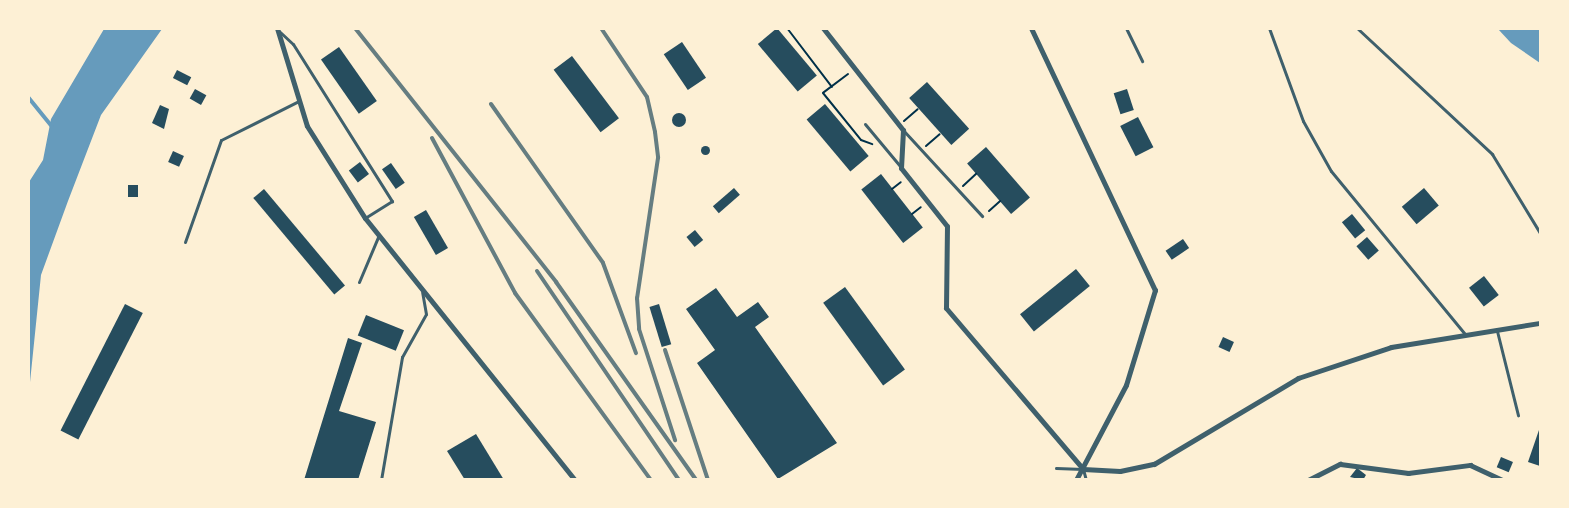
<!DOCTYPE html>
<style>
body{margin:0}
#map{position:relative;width:1569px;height:508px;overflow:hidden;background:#fdf0d5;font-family:Manrope,sans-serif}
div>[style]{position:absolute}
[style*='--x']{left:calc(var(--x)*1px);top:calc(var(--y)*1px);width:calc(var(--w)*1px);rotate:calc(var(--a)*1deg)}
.water>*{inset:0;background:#669bbc}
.stream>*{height:4px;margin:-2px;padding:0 2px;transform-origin:2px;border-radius:2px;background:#669bbc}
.building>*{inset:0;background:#264d5e;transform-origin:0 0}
.round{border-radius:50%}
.path>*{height:2px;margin:-1px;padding:0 1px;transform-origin:1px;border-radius:1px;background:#003049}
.service>*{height:3px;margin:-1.5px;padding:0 1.5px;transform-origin:1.5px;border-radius:1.5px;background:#3f606c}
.minor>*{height:5px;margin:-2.5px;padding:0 2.5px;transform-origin:2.5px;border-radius:2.5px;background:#3f606c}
.rail>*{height:4px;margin:-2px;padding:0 2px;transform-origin:2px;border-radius:2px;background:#657d81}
span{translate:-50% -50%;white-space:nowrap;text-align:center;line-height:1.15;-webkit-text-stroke:4.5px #fdf0d5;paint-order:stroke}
.frame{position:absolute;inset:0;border:30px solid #fdf0d5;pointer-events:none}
</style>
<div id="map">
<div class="water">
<i style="clip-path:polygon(104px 29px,162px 29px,101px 115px,68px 201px,41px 275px,29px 392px,29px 182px,43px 160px,51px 119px)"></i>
<i style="clip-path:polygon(1498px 29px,1540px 29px,1540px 63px,1511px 43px)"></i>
</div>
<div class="stream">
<i style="--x:28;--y:97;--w:38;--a:51"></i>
</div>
<div class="building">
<i style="left:777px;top:28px;width:62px;height:25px;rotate:50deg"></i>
<i style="left:682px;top:42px;width:43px;height:22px;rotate:56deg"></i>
<i style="left:339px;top:47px;width:66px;height:22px;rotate:55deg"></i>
<i style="left:572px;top:56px;width:78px;height:23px;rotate:53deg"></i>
<i style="left:177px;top:70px;width:16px;height:9px;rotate:27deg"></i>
<i style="left:927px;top:82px;width:63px;height:24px;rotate:48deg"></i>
<i style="left:195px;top:89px;width:13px;height:11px;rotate:29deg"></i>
<i style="left:1127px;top:89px;width:22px;height:14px;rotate:72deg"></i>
<i style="left:825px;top:104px;width:68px;height:24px;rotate:50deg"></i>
<i style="clip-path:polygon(160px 105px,169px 109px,164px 129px,152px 123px)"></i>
<i class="round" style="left:672px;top:113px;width:14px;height:14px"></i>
<i style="left:1138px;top:117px;width:34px;height:20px;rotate:63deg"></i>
<i class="round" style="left:700.5px;top:145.5px;width:9px;height:9px"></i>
<i style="left:986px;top:147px;width:67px;height:25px;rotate:49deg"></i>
<i style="left:173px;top:151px;width:12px;height:12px;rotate:24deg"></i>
<i style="left:360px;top:162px;width:15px;height:14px;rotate:53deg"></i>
<i style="left:391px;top:163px;width:24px;height:11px;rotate:55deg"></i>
<i style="left:881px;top:174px;width:68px;height:25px;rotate:52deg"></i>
<i style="left:128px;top:185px;width:10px;height:12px"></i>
<i style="left:734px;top:188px;width:9px;height:28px;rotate:49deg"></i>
<i style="left:1424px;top:188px;width:23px;height:29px;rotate:50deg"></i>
<i style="left:264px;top:189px;width:126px;height:14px;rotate:50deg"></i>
<i style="left:426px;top:210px;width:44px;height:14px;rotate:60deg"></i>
<i style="left:1352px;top:214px;width:21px;height:13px;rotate:51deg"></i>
<i style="left:695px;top:230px;width:13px;height:11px;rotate:51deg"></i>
<i style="left:1367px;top:237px;width:18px;height:14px;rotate:49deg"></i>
<i style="left:1183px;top:239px;width:11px;height:21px;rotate:56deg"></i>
<i style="left:1076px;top:269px;width:22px;height:72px;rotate:51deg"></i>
<i style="left:1484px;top:276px;width:24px;height:19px;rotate:52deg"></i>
<i style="left:845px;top:287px;width:102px;height:27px;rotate:54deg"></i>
<i style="clip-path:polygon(716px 288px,737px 317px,758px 302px,769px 317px,755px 327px,837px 443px,778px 479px,697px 363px,715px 350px,686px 309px)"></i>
<i style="left:125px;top:304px;width:20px;height:142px;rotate:27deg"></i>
<i style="left:659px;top:304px;width:42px;height:10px;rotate:73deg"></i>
<i style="left:366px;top:315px;width:41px;height:22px;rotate:22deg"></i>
<i style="left:1223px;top:337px;width:12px;height:11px;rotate:24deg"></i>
<i style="clip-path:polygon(348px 338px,362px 343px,339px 411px,376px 422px,358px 480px,304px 480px)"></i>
<i style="clip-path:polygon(1540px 427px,1540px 466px,1528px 462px)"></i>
<i style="clip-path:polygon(476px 434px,504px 480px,465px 480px,447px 451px)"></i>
<i style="left:1501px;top:457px;width:13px;height:11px;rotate:23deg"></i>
<i style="clip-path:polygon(1357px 468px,1366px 475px,1363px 480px,1350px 477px)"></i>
</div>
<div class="path">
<i style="--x:787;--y:28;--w:74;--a:52.7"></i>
<i style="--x:848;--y:74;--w:31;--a:143"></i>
<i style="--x:823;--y:93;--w:60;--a:51"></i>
<i style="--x:861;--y:140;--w:12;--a:20"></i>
<i style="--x:904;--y:121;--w:18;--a:-41"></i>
<i style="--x:926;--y:146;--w:18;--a:-41"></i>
<i style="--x:963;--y:186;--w:18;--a:-43"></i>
<i style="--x:892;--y:189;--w:11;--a:-38"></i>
<i style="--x:989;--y:211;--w:15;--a:-42"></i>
<i style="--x:912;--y:214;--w:11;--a:-38"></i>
</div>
<div class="service">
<i style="--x:1126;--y:28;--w:37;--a:64"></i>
<i style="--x:1269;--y:28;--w:99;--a:69.9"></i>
<i style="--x:1303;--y:121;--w:57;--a:60.8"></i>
<i style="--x:1331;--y:171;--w:211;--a:50.6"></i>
<i style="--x:1357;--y:28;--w:185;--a:43"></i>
<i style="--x:1492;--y:154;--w:92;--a:58.7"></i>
<i style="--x:280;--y:32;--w:18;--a:43"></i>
<i style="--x:293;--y:44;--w:186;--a:57.8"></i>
<i style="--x:392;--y:201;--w:32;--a:148"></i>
<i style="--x:865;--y:124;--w:55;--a:50.2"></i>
<i style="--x:903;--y:130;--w:117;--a:47.4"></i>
<i style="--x:185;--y:242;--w:108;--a:-70.6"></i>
<i style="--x:221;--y:140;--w:85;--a:-26.6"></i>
<i style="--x:359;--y:282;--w:49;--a:-67.1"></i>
<i style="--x:1497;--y:331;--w:87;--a:76"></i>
<i style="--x:1056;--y:468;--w:27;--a:2"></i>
<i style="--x:1083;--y:469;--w:11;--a:75"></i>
<i style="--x:381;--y:480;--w:125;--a:-80.3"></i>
<i style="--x:402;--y:357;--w:49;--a:-60.8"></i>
<i style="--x:426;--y:314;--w:22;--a:-100"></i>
</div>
<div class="minor">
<i style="--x:277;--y:28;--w:102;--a:73"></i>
<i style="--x:307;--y:126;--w:109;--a:57.8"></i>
<i style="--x:365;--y:218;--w:336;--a:51.3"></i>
<i style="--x:823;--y:28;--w:130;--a:51.9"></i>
<i style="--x:903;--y:130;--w:38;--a:93"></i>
<i style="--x:901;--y:168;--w:74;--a:51.6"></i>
<i style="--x:947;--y:226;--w:82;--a:90.7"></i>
<i style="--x:946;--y:308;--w:211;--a:49.6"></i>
<i style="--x:1031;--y:28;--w:290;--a:64.7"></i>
<i style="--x:1155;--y:290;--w:99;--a:107"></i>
<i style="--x:1126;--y:385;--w:107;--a:117.8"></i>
<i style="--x:1083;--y:469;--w:37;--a:3"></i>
<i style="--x:1120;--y:471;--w:35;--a:-12"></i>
<i style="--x:1154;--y:464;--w:168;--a:-30.8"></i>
<i style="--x:1298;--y:378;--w:98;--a:-18.4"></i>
<i style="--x:1391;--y:347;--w:151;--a:-9.2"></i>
<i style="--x:1308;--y:480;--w:36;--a:-27"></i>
<i style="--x:1340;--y:464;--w:69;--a:7.5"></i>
<i style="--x:1408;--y:473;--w:63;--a:-7.4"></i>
<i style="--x:1470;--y:465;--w:35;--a:25"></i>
</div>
<div class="rail">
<i style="--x:355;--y:28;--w:324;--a:51.6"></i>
<i style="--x:556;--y:282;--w:242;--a:54.7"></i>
<i style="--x:601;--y:28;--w:83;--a:56.3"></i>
<i style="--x:647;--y:97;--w:36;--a:77"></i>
<i style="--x:655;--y:132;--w:26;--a:83"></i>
<i style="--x:658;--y:158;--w:142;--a:98.5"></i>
<i style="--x:637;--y:298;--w:31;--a:86"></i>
<i style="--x:639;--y:329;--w:117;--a:72"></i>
<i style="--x:491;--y:104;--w:194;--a:54.8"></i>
<i style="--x:603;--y:263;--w:96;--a:69.9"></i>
<i style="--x:432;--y:138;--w:176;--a:61.8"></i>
<i style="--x:515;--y:293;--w:231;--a:54"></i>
<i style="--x:537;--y:271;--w:253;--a:55.8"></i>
<i style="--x:665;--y:350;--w:137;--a:71.7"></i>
</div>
<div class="frame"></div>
</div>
